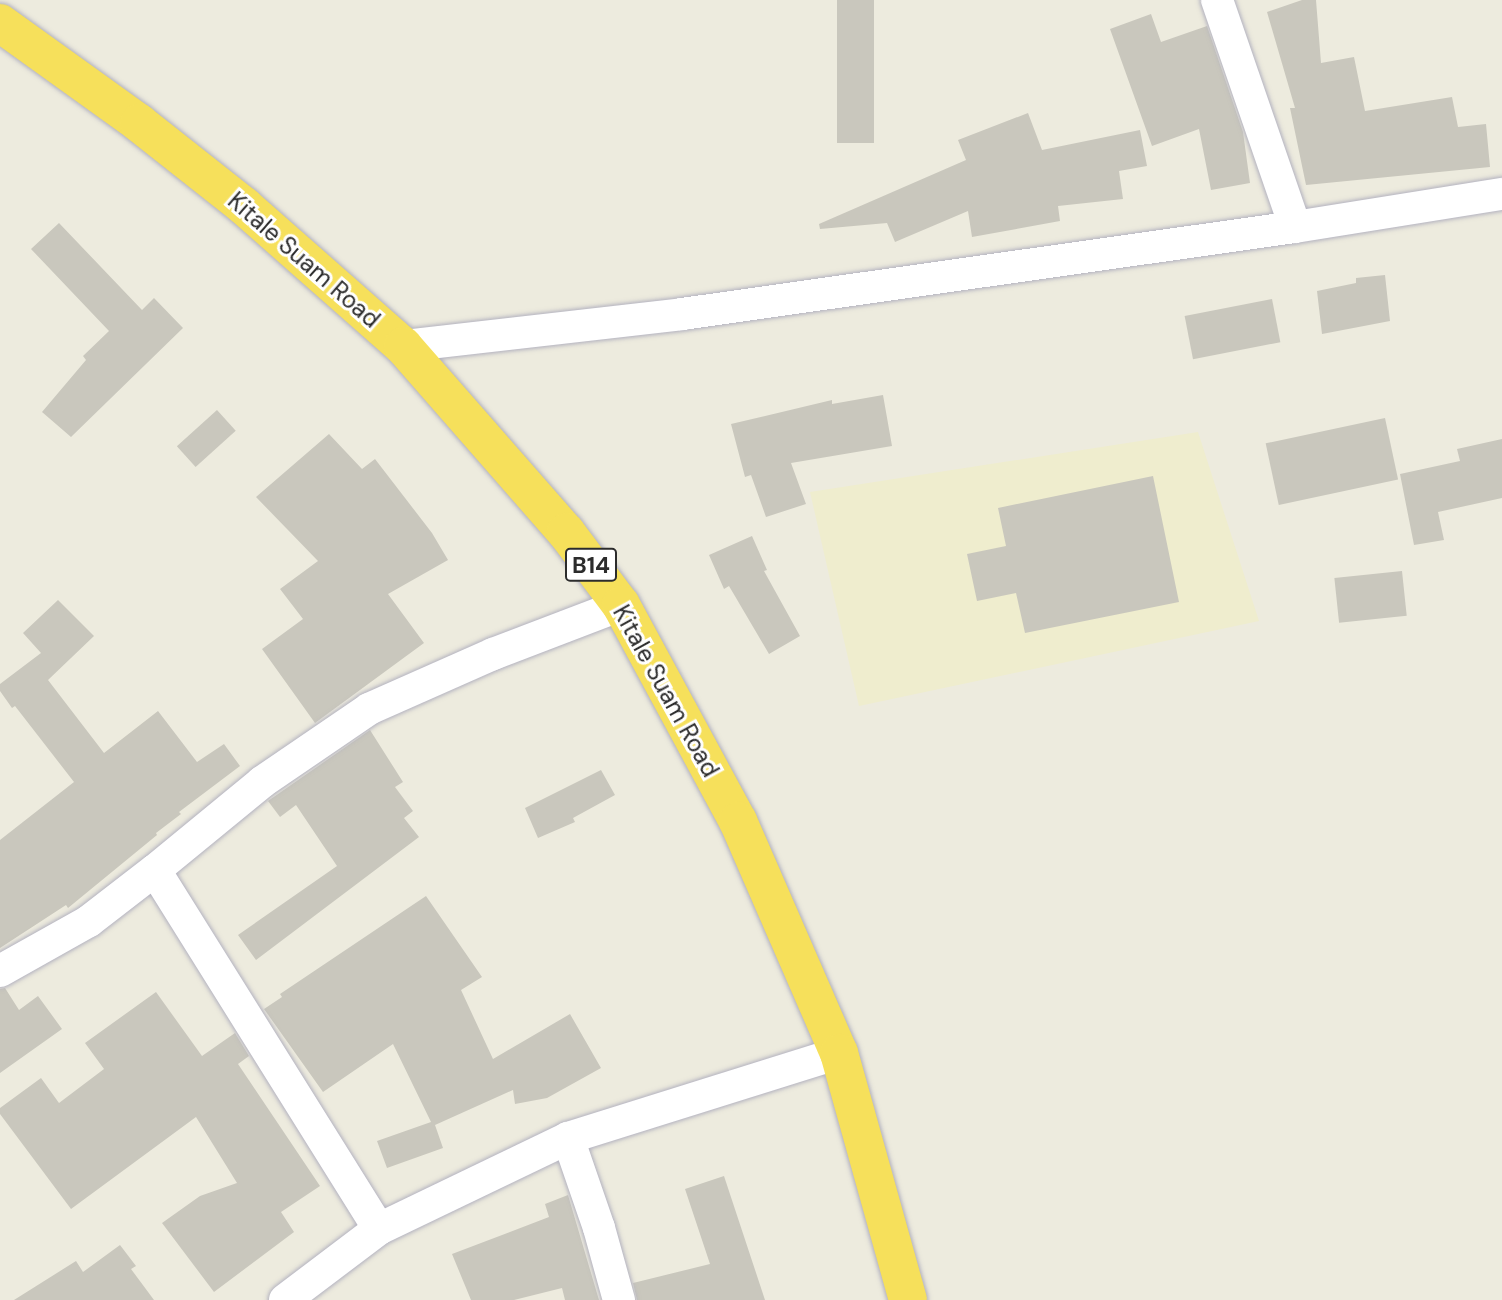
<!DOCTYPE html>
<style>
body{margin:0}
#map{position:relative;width:1502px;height:1300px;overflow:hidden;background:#edebde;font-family:"DM Sans",sans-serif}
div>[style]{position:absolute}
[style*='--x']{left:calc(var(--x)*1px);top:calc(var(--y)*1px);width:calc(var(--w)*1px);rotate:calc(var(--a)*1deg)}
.education>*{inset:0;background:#efedce}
.building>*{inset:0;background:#c9c7bd;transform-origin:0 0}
.roads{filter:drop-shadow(0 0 2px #b3b2bf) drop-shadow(0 0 2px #b3b2bf)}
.minor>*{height:32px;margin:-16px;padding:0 16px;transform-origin:16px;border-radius:16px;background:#fff}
.trunk>*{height:38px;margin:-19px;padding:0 19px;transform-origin:19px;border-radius:19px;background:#f6e05b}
span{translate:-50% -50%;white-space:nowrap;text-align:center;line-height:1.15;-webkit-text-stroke:6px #fff;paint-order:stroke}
.shield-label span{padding:2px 5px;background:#fff;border:2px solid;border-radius:5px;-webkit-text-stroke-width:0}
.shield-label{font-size:23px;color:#2c2c2c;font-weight:700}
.street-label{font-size:24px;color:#2c2c2c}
</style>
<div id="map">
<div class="education">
<i style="clip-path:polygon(1198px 432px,1259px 621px,859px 706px,810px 492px)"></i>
</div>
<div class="building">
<i style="left:837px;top:0;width:37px;height:143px"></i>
<i style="clip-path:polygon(1302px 0,1316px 0,1321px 63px,1354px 57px,1365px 111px,1452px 97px,1458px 127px,1486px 124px,1490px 167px,1306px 185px,1290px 108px,1295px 108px,1267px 12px)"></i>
<i style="clip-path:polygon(1151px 14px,1161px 42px,1207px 26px,1243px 132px,1250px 183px,1211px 190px,1199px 129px,1152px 146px,1110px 29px)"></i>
<i style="clip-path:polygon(1028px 113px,1042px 150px,1140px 130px,1147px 166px,1119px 171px,1123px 199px,1058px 206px,1060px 221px,972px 237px,968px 211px,895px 242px,887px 223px,820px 229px,819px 224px,966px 160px,958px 140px)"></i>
<i style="clip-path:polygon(59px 223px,142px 310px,154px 298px,183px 328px,71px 437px,42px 412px,86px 360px,83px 356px,109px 331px,31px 249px)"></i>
<i style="clip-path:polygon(1385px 275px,1390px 321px,1322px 334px,1317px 291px,1356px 283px,1356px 278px)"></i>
<i style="left:1272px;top:299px;width:44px;height:89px;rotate:79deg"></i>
<i style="clip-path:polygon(883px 395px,892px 446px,791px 463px,806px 504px,766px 517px,751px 475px,745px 477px,731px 424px,832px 400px,832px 404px)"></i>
<i style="left:217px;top:410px;width:28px;height:54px;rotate:48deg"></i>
<i style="left:1385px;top:418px;width:63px;height:122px;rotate:78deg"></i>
<i style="clip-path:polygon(329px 434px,362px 469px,375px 459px,432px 533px,448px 560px,388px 594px,424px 643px,315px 723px,262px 649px,303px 619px,280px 589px,318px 561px,256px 497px)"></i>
<i style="clip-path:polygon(1502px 439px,1502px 498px,1438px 512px,1444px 540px,1414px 545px,1400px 474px,1460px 461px,1457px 449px)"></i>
<i style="clip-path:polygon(1153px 476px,1179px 602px,1025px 633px,1016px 593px,977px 601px,967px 554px,1006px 546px,998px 508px)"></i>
<i style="clip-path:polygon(752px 536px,767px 570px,764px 571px,800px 636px,769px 654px,729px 586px,724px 589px,709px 555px)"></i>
<i style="left:1402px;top:571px;width:45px;height:68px;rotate:84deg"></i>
<i style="clip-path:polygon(58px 600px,94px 636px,48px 680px,104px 753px,158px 711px,197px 762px,224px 744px,240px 766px,179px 812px,181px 814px,156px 833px,157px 835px,68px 908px,66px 905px,0 948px,0 840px,74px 782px,15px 706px,12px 708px,0 691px,0 684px,41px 653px,23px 633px)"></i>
<i style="clip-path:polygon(370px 730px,403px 782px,395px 787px,413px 811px,404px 818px,419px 837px,256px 960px,238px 935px,337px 866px,296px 805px,280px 817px,268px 801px)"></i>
<i style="clip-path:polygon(601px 770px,615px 795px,573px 818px,575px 822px,538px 838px,525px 808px)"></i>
<i style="clip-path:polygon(426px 896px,482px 977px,461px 990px,493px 1059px,570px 1014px,601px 1068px,547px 1098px,515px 1104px,513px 1090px,435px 1125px,443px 1148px,387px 1168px,377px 1141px,431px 1122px,393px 1044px,323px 1092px,264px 1009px,282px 997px,280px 994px)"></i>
<i style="clip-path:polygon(5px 988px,19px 1010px,38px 996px,62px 1029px,0 1073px,0 989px)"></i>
<i style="clip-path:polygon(156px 992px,202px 1056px,235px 1033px,249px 1056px,238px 1064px,320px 1186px,281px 1212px,294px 1232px,214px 1292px,162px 1223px,200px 1196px,237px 1183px,196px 1117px,71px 1209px,0 1114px,0 1108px,41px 1078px,59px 1103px,104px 1069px,85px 1043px)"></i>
<i style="clip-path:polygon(724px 1176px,765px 1300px,637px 1300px,633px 1283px,710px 1264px,685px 1189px)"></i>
<i style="clip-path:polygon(568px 1195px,599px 1300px,565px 1300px,562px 1288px,514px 1300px,471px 1300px,452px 1254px,549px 1217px,545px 1204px)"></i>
<i style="clip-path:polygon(120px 1245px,136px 1266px,131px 1269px,154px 1300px,14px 1300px,76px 1261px,83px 1272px)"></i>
</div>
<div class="roads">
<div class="minor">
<i style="--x:1217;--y:0;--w:240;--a:71"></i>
<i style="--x:403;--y:346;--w:281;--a:-6.5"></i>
<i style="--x:682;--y:314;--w:619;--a:-8.08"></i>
<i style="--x:1295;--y:227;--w:210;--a:-9.1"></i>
<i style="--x:0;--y:971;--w:102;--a:-29.3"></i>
<i style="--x:89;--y:921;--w:83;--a:-37.7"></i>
<i style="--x:568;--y:1138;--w:95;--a:71"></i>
<i style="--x:599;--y:1228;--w:75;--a:74.5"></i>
<i style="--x:379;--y:1229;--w:423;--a:-122"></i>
<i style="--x:155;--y:870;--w:139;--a:-39.4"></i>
<i style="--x:262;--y:782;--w:130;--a:-34.3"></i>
<i style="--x:369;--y:709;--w:136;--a:-23.9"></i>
<i style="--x:493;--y:654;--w:137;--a:-20.9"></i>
<i style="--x:285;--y:1300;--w:118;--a:-37.1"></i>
<i style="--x:379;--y:1229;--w:210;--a:-25.7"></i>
<i style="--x:568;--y:1138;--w:284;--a:-17.4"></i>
</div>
<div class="trunk">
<i style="--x:0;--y:23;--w:171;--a:35.7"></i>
<i style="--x:139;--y:123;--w:134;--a:38.3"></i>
<i style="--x:244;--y:206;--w:212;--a:41.4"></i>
<i style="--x:403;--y:346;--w:247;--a:48.8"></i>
<i style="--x:566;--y:532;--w:91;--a:53"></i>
<i style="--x:621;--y:605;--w:246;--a:61.6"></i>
<i style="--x:738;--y:821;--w:253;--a:66.5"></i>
<i style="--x:839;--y:1053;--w:256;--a:74.4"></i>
</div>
</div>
<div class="shield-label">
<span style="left:591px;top:565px">B14</span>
</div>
<div class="street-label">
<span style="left:304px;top:260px;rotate:41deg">Kitale Suam Road</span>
<span style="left:666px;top:691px;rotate:61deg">Kitale Suam Road</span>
</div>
</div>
